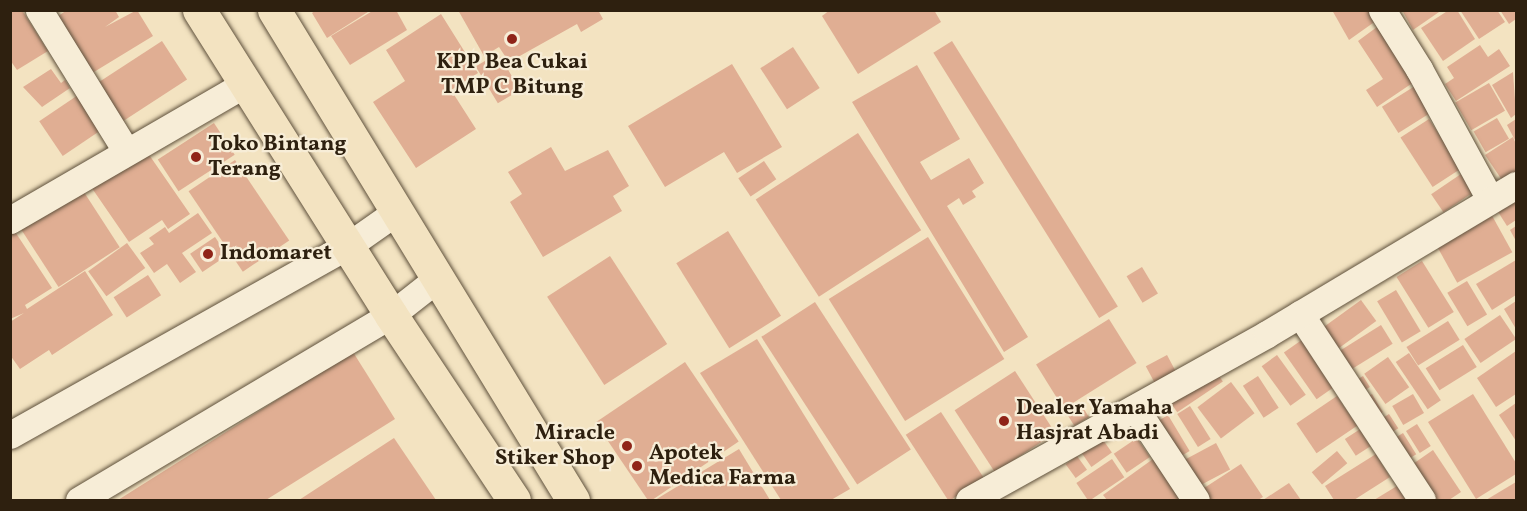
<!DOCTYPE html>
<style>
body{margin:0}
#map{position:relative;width:1527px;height:511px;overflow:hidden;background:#f3e3c1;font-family:Vollkorn,serif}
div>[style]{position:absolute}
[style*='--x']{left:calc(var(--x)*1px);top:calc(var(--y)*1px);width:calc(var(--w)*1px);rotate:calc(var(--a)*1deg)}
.building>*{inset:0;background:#e0ae93;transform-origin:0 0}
.roads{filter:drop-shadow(0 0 2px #5f513c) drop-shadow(0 0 2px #5f513c)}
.minor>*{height:27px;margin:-13.5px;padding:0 13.5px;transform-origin:13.5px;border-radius:13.5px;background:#f7edd7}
.trunk>*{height:33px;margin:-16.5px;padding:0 16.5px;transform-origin:16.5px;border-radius:16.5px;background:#f3e3c1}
.dots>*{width:16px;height:16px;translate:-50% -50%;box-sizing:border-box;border:3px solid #f7edd7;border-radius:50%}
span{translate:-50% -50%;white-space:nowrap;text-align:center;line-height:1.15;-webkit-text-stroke:4.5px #f7edd7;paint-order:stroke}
.poi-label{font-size:22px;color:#2e200f;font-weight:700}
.left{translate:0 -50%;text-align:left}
.right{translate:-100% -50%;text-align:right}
.frame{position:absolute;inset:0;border:12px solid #2e200f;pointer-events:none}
</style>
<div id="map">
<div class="building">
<i style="clip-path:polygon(10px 10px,22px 10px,48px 51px,17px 70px,10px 60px)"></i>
<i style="clip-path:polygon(67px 10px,115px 10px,119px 17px,105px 27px,137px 10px,153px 36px,89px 75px,54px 19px)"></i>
<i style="clip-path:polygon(316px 10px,371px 10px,327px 38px,312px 13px)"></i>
<i style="clip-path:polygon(374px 10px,396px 10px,407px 30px,350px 65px,331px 36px)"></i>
<i style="clip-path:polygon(458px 10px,598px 10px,603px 19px,581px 32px,577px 24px,509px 62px,499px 47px,484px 56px)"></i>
<i style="clip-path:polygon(830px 10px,934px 10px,941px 22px,858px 74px,822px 16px)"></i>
<i style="clip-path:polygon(1332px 10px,1375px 10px,1380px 18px,1349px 40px)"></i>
<i style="clip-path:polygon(1402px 10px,1442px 10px,1413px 30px)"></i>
<i style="clip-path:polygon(1449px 10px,1457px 10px,1475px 39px,1443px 61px,1421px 28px)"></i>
<i style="clip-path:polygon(1460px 10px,1497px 10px,1505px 22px,1479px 39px)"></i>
<i style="clip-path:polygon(1500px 10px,1516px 10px,1516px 19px,1509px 24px)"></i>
<i style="clip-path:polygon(441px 14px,478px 73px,451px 90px,476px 129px,416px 168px,373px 102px,405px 81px,386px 50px)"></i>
<i style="clip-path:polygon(1377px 27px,1414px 82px,1377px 107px,1366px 90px,1383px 79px,1358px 41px)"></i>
<i style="left:162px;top:41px;width:46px;height:76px;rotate:57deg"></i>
<i style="left:952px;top:41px;width:313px;height:22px;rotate:58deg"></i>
<i style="clip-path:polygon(1480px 45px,1488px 57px,1499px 49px,1510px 66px,1456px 101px,1445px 84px,1454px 78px,1447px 67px)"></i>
<i style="left:793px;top:47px;width:49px;height:39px;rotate:57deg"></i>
<i style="left:498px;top:53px;width:43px;height:26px;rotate:59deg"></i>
<i style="clip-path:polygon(732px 64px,782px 147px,737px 173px,724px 152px,665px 187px,628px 126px)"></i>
<i style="clip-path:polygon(917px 65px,960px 139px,920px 162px,931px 180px,969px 158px,984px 183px,972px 191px,976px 197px,963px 205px,959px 198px,947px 206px,1028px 337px,1004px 352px,852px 102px)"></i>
<i style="clip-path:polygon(51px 69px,61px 83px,65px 80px,70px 88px,42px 107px,23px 87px)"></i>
<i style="clip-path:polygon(1513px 72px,1516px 114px,1511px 118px,1492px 85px)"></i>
<i style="left:1489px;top:83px;width:32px;height:39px;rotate:60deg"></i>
<i style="left:1415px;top:86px;width:31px;height:39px;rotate:58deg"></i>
<i style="left:84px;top:91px;width:42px;height:54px;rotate:56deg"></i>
<i style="left:1497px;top:118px;width:24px;height:27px;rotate:60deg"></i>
<i style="left:1429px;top:119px;width:59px;height:34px;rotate:57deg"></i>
<i style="clip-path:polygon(1516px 119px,1516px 142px,1507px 125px)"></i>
<i style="left:214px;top:123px;width:38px;height:67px;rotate:57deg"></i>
<i style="left:858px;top:133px;width:116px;height:122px;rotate:57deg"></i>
<i style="clip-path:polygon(1513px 137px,1516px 144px,1516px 172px,1502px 180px,1485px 155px)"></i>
<i style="clip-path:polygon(143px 146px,190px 214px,168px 229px,162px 220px,129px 242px,87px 181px)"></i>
<i style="clip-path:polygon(551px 147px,565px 171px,608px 150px,629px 186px,613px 196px,622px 211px,543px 257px,510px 202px,522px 194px,508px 172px)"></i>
<i style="left:235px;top:160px;width:97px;height:56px;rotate:56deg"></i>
<i style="left:764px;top:161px;width:22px;height:31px;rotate:56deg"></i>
<i style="left:1461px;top:174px;width:22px;height:36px;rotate:56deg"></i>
<i style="left:80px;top:186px;width:73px;height:73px;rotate:57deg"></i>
<i style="clip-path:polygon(1516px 194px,1516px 220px,1507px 226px,1495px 207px)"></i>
<i style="left:1490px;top:212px;width:46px;height:63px;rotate:61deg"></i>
<i style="clip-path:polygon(198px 213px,212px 233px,182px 253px,196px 272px,180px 283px,167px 264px,154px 273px,140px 253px,154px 244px,149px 238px,165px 227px,169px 233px)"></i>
<i style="clip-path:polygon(10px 224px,52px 288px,25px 305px,27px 309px,85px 271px,113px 315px,52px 355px,49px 350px,20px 369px,10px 355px,10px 322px,24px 313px,10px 319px)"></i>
<i style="clip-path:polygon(1516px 226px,1516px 241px,1510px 230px)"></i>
<i style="left:728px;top:231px;width:100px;height:61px;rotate:58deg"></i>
<i style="left:215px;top:237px;width:22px;height:30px;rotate:56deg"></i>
<i style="left:928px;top:237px;width:144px;height:117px;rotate:58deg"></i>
<i style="left:127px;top:243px;width:31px;height:48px;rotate:54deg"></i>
<i style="left:610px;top:256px;width:105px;height:75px;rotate:57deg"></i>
<i style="clip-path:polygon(1516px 260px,1516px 295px,1492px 310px,1476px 284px)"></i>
<i style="left:1422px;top:261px;width:60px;height:30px;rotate:58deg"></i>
<i style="left:1142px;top:267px;width:31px;height:18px;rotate:59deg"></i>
<i style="left:148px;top:275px;width:24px;height:41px;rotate:57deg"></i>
<i style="left:1467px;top:281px;width:39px;height:23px;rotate:59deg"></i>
<i style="left:1396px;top:290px;width:48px;height:22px;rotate:59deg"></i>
<i style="left:1361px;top:300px;width:26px;height:55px;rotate:54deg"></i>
<i style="clip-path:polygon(1516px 301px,1516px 329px,1504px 309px)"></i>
<i style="left:815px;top:302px;width:176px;height:64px;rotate:57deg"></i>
<i style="left:1500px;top:315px;width:29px;height:43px;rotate:56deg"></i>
<i style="left:1109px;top:319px;width:52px;height:86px;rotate:58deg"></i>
<i style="left:1448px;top:321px;width:22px;height:49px;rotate:58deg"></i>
<i style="left:1381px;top:325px;width:22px;height:56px;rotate:58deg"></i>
<i style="left:1306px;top:337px;width:57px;height:27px;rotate:55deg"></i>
<i style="clip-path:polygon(757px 339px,850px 489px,831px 500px,781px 500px,700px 373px)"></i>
<i style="left:1463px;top:345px;width:26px;height:44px;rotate:58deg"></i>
<i style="clip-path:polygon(1516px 351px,1516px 394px,1496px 407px,1477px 378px)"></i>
<i style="clip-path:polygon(353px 352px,395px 419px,266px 500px,118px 500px)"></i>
<i style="left:1409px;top:353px;width:57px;height:16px;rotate:56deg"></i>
<i style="left:1167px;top:355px;width:21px;height:24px;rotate:62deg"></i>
<i style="left:1277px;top:355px;width:49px;height:19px;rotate:54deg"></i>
<i style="left:1388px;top:357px;width:37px;height:29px;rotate:55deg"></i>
<i style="left:685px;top:362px;width:96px;height:108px;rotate:56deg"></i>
<i style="left:1215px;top:370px;width:14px;height:55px;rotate:56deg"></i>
<i style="left:1015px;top:371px;width:74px;height:72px;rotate:57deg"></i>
<i style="left:1258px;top:376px;width:38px;height:18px;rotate:57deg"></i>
<i style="left:1363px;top:376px;width:13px;height:16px;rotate:58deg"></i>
<i style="left:1231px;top:382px;width:39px;height:42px;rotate:53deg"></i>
<i style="left:1372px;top:394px;width:21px;height:15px;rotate:59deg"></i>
<i style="left:1413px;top:394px;width:22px;height:24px;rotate:60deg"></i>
<i style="clip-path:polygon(1473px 394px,1516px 463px,1516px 474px,1476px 499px,1428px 422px)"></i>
<i style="left:1337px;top:396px;width:36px;height:49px;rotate:56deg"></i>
<i style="clip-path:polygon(1516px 403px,1516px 441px,1499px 415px)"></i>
<i style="left:1082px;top:406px;width:13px;height:17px;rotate:58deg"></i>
<i style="left:1190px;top:406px;width:39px;height:15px;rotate:58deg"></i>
<i style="left:941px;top:412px;width:79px;height:42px;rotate:57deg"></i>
<i style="left:1389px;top:414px;width:17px;height:18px;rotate:57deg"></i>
<i style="left:1168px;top:415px;width:42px;height:17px;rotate:59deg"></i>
<i style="left:1417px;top:424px;width:26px;height:13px;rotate:58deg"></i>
<i style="left:1365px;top:426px;width:20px;height:24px;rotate:57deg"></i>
<i style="left:1403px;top:433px;width:25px;height:15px;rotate:58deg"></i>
<i style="left:1101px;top:437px;width:19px;height:25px;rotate:55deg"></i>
<i style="clip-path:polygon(394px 438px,436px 500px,299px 500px)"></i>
<i style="left:1137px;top:438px;width:23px;height:28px;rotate:56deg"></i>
<i style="left:1216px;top:443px;width:30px;height:45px;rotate:62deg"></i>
<i style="clip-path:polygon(739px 449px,770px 500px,655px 500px)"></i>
<i style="clip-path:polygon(1433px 450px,1461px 492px,1449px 500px,1434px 500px,1410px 466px)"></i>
<i style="left:1337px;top:451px;width:16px;height:33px;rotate:50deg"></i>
<i style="clip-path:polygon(1376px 454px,1390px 477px,1354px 500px,1334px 500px,1325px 486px)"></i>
<i style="left:1077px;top:456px;width:17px;height:14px;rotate:54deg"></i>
<i style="left:1112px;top:459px;width:22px;height:43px;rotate:56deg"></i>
<i style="clip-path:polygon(1153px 459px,1181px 500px,1107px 500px,1103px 495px)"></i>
<i style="clip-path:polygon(1241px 464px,1263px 497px,1258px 500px,1204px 500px,1198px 492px)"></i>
<i style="clip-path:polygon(1516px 482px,1516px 500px,1486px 500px)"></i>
<i style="clip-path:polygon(1289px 483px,1301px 500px,1263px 500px)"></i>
<i style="clip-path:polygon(1397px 486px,1406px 500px,1374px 500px)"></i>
</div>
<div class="roads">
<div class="minor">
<i style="--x:39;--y:10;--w:166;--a:58.3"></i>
<i style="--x:1382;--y:10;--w:70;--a:57.9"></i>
<i style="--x:1419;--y:69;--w:148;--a:61.4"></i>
<i style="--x:10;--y:220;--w:273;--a:-30.1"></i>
<i style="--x:1300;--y:314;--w:222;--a:56.7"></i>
<i style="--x:1135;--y:408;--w:110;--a:56.5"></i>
<i style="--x:10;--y:435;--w:389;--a:-29.3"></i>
<i style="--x:349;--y:245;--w:57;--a:-35.1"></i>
<i style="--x:79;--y:500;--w:363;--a:-30.7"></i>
<i style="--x:391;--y:315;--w:60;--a:-38.2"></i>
<i style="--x:969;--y:500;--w:341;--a:-29.1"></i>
<i style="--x:1267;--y:334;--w:290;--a:-30.9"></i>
</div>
<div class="trunk">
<i style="--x:199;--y:10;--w:360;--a:57.8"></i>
<i style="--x:391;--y:315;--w:222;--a:56.4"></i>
<i style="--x:274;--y:10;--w:574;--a:58.61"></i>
</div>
</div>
<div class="dots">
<i style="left:512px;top:39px;background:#8f2418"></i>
<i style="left:196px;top:157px;background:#8f2418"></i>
<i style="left:208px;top:254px;background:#8f2418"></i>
<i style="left:1004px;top:421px;background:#8f2418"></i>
<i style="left:627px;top:446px;background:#8f2418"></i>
<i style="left:637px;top:466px;background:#8f2418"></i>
</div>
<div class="poi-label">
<span style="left:512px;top:75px">KPP Bea Cukai<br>TMP C Bitung</span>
<span class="left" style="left:208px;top:157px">Toko Bintang<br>Terang</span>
<span class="left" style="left:220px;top:254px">Indomaret</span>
<span class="left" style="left:1016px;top:421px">Dealer Yamaha<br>Hasjrat Abadi</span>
<span class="right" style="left:615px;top:446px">Miracle<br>Stiker Shop</span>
<span class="left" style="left:649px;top:466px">Apotek<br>Medica Farma</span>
</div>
<div class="frame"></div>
</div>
